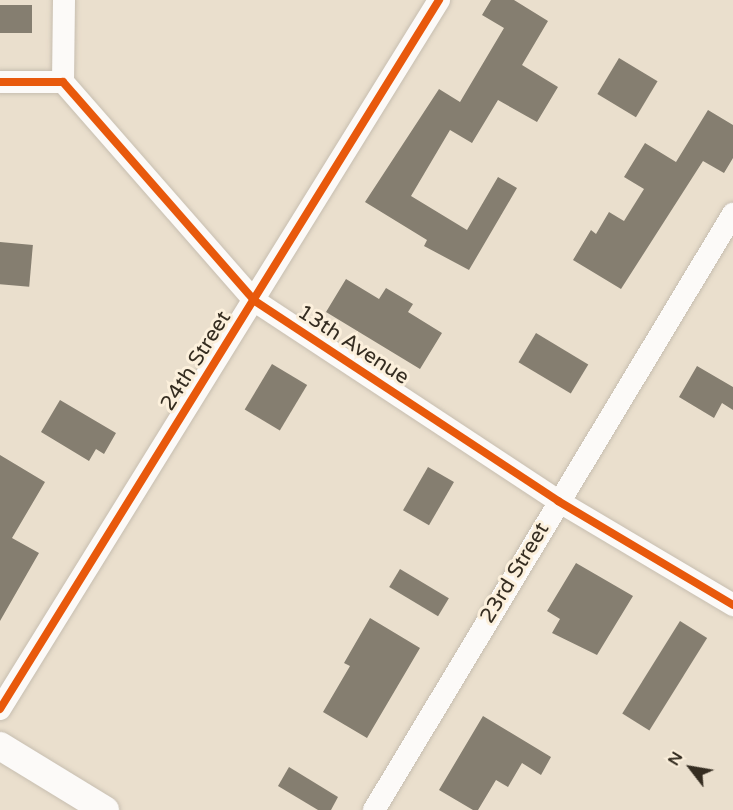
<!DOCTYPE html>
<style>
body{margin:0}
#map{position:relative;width:733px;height:810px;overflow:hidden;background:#eadfcd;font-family:"Varela Round",sans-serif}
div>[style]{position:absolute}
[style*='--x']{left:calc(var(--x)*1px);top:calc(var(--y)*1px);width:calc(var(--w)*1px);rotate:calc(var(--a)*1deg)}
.building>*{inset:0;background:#857e70;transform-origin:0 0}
.roads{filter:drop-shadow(0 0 2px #c7beb0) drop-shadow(0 0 2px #c7beb0)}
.minor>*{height:22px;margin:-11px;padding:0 11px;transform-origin:11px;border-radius:11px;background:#fcfaf8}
.tertiary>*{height:28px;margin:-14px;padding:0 14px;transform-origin:14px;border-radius:14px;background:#fcfaf8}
.cycleway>*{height:8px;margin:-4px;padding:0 4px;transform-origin:4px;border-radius:4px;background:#e8590c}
span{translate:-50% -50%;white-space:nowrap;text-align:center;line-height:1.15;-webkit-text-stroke:6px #fcf0dc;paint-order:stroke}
.street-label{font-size:21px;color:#352d21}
.north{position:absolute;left:661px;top:738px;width:60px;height:60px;-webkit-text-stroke:4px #fcf0dc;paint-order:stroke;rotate:301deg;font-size:16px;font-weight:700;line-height:24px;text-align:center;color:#352d21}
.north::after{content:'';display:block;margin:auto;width:21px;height:27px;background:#352d21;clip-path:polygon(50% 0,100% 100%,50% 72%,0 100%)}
</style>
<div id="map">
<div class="building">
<i style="clip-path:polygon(491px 0,514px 0,548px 21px,522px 65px,558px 87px,537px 122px,498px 100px,472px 143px,450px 130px,411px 196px,467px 230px,498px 177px,517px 188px,469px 270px,424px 246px,427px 240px,365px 202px,439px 89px,460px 102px,504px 28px,482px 15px)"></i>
<i style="left:0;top:5px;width:32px;height:28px"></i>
<i style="left:619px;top:58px;width:45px;height:42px;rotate:31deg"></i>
<i style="clip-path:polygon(708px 110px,733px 125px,733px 158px,724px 173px,703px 161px,621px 289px,573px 260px,591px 230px,596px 234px,609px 212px,624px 221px,644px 189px,624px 177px,645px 143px,676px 162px)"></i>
<i style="left:0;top:242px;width:33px;height:42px;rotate:5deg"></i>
<i style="clip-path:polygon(346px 279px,379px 299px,386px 288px,413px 304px,408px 312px,442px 333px,420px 369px,326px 312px)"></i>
<i style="left:536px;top:333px;width:61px;height:34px;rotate:31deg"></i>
<i style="left:272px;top:364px;width:41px;height:53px;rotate:31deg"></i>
<i style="clip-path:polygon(697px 366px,733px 387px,733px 410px,722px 403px,714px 418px,679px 397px)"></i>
<i style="clip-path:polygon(60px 400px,116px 433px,104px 454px,96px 449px,89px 461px,41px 432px)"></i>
<i style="clip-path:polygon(0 455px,45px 482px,12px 538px,39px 553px,0 621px)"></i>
<i style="left:428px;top:467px;width:30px;height:50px;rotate:30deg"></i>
<i style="clip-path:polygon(576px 563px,633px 596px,597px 655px,552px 633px,560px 619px,547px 611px)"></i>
<i style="left:400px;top:569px;width:57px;height:21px;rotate:31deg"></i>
<i style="clip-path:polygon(370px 618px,420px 648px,367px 738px,323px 712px,350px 666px,344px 663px)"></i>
<i style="left:680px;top:621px;width:32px;height:109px;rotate:32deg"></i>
<i style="clip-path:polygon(483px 716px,551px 757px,541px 775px,522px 763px,508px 787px,496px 780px,478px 810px,473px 810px,439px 790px)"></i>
<i style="clip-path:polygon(289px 767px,338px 797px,331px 810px,318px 810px,278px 786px)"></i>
</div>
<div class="roads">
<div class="minor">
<i style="--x:0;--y:82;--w:63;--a:0"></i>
<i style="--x:63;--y:82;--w:291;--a:48.8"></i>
<i style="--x:255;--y:301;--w:363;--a:33.4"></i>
<i style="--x:558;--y:501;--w:204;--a:30.7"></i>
<i style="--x:63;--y:82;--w:82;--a:-89.3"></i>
<i style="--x:0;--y:709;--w:834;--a:-58.23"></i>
<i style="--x:374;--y:810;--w:696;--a:-58.94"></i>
</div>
<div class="tertiary">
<i style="--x:0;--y:746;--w:123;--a:31.4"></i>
</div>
</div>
<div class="cycleway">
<i style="--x:0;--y:82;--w:63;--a:0"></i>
<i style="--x:63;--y:82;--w:291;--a:48.8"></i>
<i style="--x:255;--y:301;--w:363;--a:33.4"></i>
<i style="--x:558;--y:501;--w:204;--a:30.7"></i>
<i style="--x:0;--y:709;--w:834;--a:-58.23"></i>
</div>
<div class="street-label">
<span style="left:353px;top:345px;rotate:33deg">13th Avenue</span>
<span style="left:196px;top:361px;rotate:-58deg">24th Street</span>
<span style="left:515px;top:573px;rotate:-59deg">23rd Street</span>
</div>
<div class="north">N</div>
</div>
